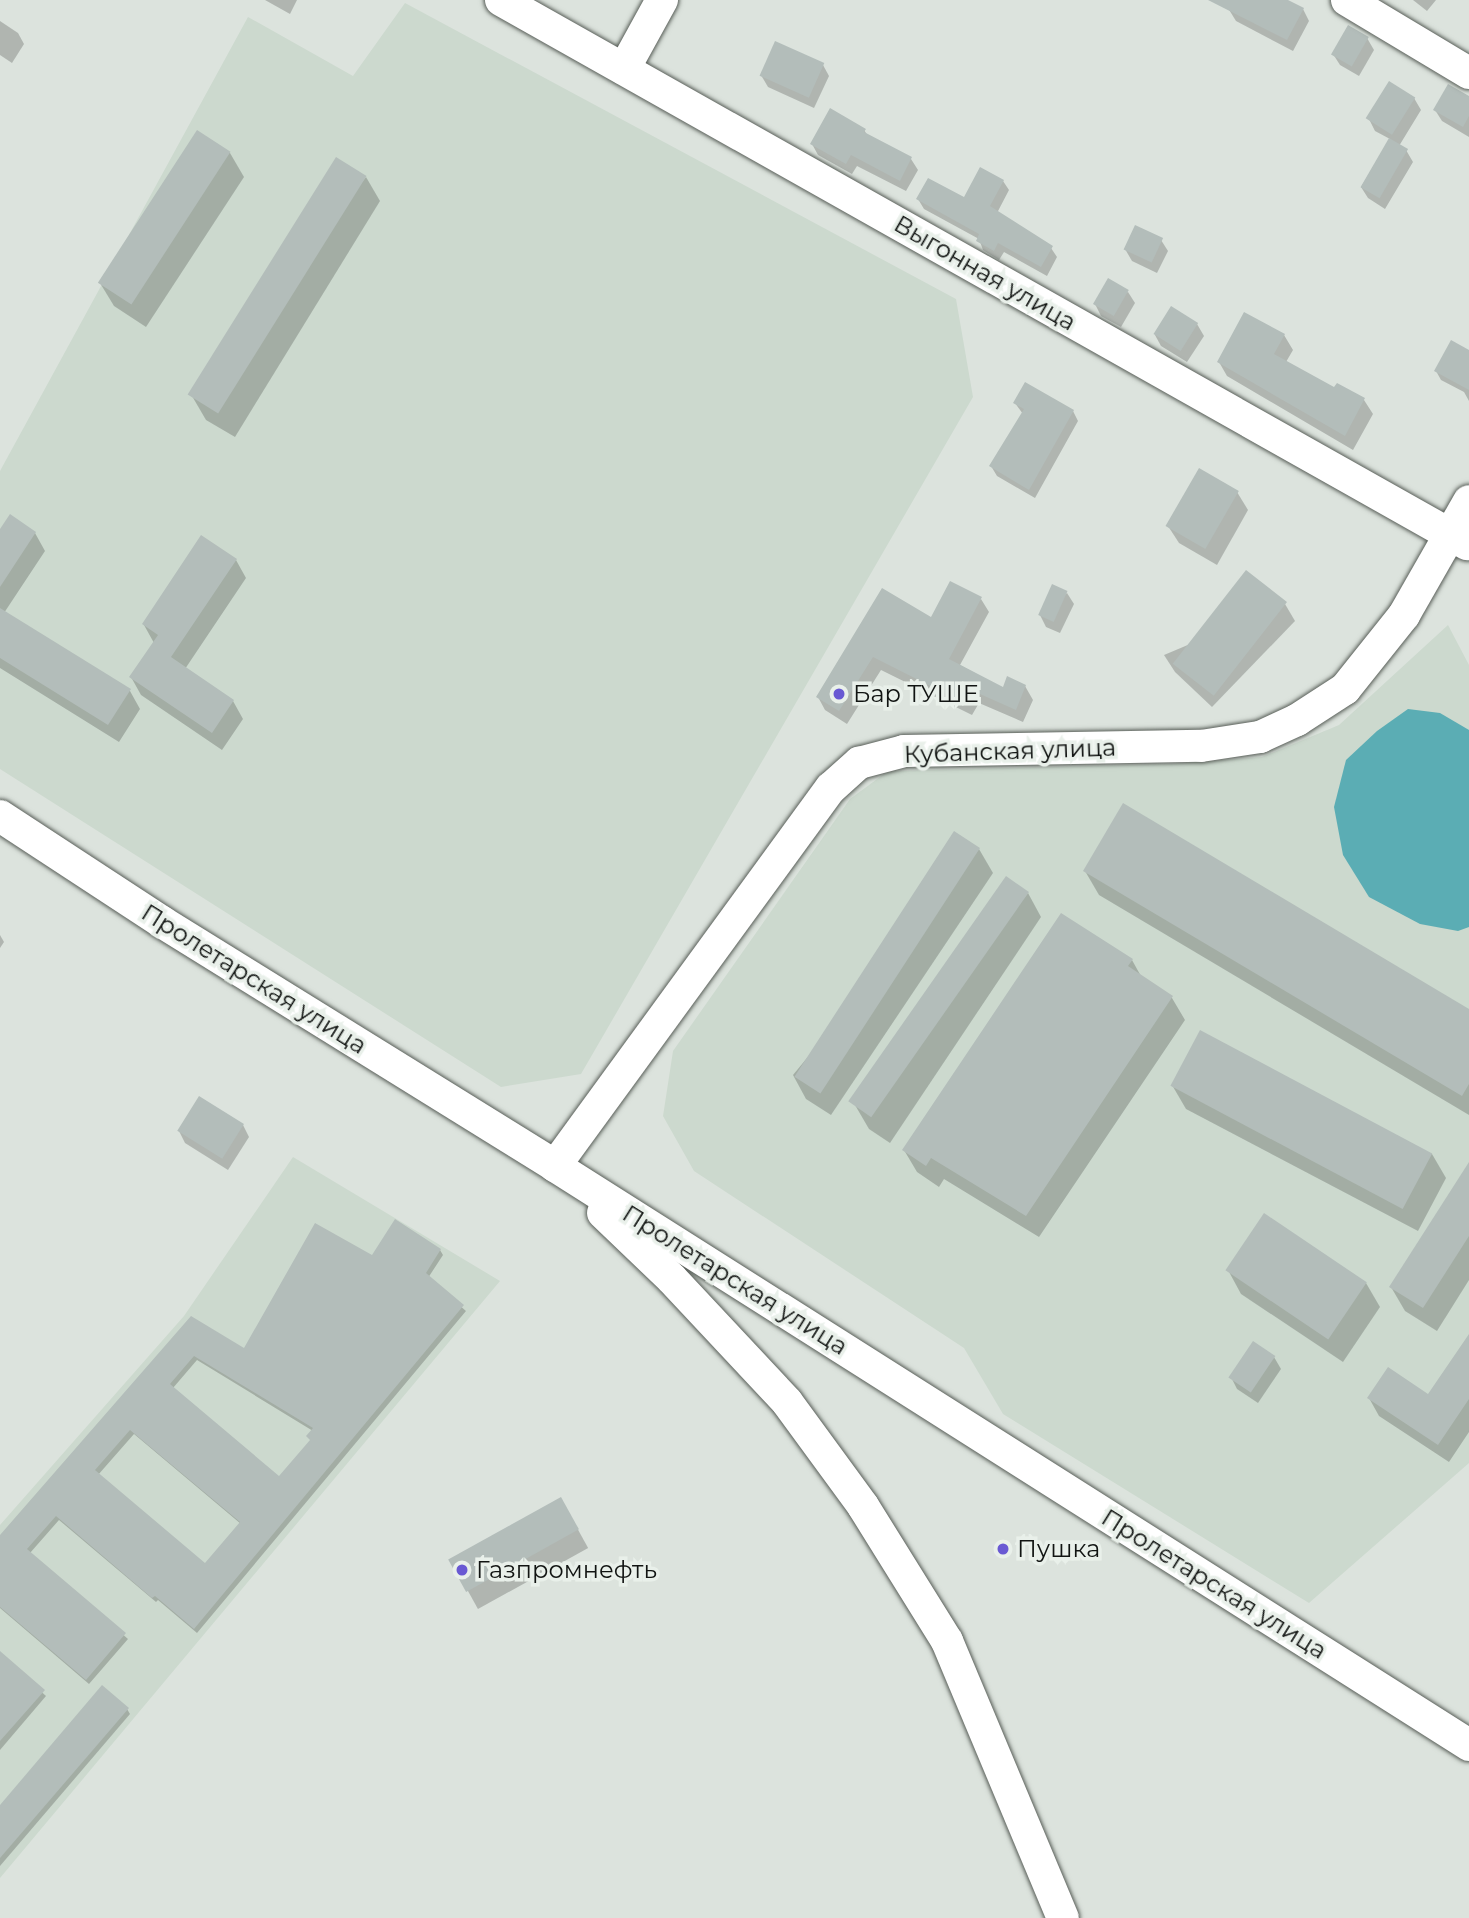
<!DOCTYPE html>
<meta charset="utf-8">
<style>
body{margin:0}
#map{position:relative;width:1469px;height:1918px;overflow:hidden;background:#dce3dd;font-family:Montserrat,sans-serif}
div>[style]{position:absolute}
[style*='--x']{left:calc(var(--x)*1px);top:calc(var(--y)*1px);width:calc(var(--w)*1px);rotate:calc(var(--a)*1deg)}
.built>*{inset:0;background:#ccd9ce}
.water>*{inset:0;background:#5badb4}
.shadow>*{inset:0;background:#0003;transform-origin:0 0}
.building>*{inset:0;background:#b3bdba;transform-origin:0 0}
.roads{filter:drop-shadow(0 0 2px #575d57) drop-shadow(0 0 2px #575d57)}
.minor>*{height:32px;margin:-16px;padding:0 16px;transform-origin:16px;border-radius:16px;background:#fff}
.dots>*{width:19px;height:19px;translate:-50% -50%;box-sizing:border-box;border:4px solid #e9f0ea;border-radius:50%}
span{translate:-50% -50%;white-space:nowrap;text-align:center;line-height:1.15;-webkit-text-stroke:7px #e9f0ea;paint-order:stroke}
.street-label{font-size:24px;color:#111412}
.poi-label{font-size:24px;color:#111412}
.left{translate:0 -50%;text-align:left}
</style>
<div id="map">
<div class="built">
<i style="clip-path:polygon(405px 3px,956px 299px,973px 397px,581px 1074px,501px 1087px,0 769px,0 471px,248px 17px,353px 76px)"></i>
<i style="clip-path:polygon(1448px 625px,1469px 665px,1469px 1463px,1309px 1603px,1003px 1414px,964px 1348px,694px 1171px,663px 1116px,673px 1051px,850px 799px,888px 771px,1170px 764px,1262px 757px,1339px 725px)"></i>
<i style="clip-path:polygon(293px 1157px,500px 1281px,0 1878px,0 1525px,184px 1316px)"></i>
</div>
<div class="water">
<i style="clip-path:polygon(1408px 709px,1440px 713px,1469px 730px,1469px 927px,1458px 931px,1420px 924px,1369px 897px,1343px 855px,1334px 807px,1346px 760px,1377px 731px)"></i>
</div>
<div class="shadow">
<i style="clip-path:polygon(265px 0,297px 0,290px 14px)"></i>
<i style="clip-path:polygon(1223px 0,1284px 0,1303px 9px,1309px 21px,1293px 51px,1236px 21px)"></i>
<i style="clip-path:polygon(1413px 0,1436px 0,1427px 11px)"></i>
<i style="clip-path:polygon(0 21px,18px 33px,24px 44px,12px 63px,0 55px)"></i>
<i style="clip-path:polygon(1367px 38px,1374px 50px,1359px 76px,1340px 65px,1333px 54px)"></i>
<i style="clip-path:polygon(823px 65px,829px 76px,814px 108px,768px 87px,761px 75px)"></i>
<i style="clip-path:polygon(1414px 98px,1421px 110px,1399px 146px,1406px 150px,1413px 162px,1385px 209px,1368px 198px,1361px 187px,1390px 139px,1375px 131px,1369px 119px)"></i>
<i style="clip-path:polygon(1469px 98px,1469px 137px,1442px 121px,1435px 110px)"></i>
<i style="clip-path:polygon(864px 130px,868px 136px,911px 159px,918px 170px,906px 191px,857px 166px,852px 174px,818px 155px,812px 144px)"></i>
<i style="clip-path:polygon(198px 132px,230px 153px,244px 177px,146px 327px,114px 306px,100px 283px)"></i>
<i style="clip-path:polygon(366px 177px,380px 201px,235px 437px,206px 420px,192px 396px)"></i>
<i style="clip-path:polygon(1003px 181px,1009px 190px,997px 213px,1051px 248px,1057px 257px,1047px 276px,1004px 252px,999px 260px,983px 250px,979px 239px,924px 209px,918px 199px,965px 200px)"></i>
<i style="clip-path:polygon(1161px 240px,1168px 251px,1157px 273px,1132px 261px,1125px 249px)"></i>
<i style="clip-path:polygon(1128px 292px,1135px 303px,1121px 327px,1101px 316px,1095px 304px)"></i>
<i style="clip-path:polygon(1197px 324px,1204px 336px,1187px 362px,1161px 346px,1155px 335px)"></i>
<i style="clip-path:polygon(1284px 335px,1293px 350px,1286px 362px,1335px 389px,1364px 400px,1373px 414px,1353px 450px,1227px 376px,1219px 362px)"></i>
<i style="clip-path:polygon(1469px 352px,1469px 401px,1464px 392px,1441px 380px,1436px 371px)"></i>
<i style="clip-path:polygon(1015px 403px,1073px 411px,1078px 421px,1035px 498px,997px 476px,991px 466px,1023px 414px)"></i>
<i style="clip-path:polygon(1237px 492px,1248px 510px,1217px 565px,1179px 543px,1168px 526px)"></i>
<i style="clip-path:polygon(0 532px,35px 533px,45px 551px,4px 613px,130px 691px,140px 709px,119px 742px,0 668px)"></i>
<i style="clip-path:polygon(236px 560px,246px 578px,185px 669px,233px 701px,243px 719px,222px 750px,141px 695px,131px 677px,154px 643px,144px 625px)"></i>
<i style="clip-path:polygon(883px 590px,932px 620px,981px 599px,989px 612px,960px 665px,1003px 689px,1025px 686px,1033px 700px,1023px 722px,979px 703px,972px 715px,881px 670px,847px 724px,825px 710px,818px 697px)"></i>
<i style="clip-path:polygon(1067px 593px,1074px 604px,1060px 633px,1046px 627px,1040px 615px)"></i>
<i style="clip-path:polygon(1285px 604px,1295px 621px,1212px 707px,1175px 672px,1164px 655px)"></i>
<i style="clip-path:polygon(979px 849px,993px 873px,831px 1115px,806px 1099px,793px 1075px)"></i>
<i style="clip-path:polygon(1085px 871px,1469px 1011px,1469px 1115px,1099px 895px)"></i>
<i style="clip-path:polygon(1028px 893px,1041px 917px,890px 1143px,869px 1129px,855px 1105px)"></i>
<i style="clip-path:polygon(0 935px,4px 942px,0 948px)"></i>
<i style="clip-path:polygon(1132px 960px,1142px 978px,1172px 998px,1185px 1020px,1039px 1237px,944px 1179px,939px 1187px,917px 1172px,904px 1150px)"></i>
<i style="clip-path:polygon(1172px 1085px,1432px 1154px,1446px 1178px,1418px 1231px,1186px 1109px)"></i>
<i style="clip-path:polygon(243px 1125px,249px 1137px,228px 1170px,185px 1143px,179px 1131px)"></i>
<i style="clip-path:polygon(1469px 1165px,1469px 1280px,1437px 1331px,1405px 1311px,1391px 1287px)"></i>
<i style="clip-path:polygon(evenodd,440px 1250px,443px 1255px,428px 1278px,466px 1311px,197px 1633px,158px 1600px,156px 1602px,59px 1520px,30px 1553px,128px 1639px,89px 1684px,0 1608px,0 1537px,191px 1319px,244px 1351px,373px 1257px,440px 1250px,197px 1360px,313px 1431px,311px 1441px,279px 1479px,173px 1388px,197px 1360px,440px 1250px,134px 1434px,241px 1524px,205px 1565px,98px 1475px,134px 1434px)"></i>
<i style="clip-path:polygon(1228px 1270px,1366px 1283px,1380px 1307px,1343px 1362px,1241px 1294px)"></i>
<i style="clip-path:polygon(1469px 1350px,1469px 1432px,1449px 1462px,1379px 1416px,1369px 1398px,1429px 1397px)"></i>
<i style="clip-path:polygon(1274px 1357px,1281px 1369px,1258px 1403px,1237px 1389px,1231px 1377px)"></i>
<i style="left:561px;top:1499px;width:56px;height:126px;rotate:61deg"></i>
<i style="clip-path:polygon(0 1654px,46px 1696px,0 1750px)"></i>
<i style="clip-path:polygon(127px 1709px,130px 1714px,0 1866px,0 1807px)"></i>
</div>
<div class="building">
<i style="clip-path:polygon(1208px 0,1288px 0,1304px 8px,1287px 40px)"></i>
<i style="left:1348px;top:25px;width:24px;height:34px;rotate:30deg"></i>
<i style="left:775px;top:41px;width:54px;height:38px;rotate:24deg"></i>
<i style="left:1389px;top:81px;width:31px;height:44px;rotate:32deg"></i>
<i style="clip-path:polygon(1448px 84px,1469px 96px,1469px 116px,1463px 127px,1433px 110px)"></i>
<i style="clip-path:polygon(830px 108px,866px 129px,864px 132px,912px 157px,900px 181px,851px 155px,846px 164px,810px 144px)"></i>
<i style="left:197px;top:130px;width:40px;height:182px;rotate:33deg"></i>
<i style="left:1389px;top:138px;width:22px;height:57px;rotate:30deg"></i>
<i style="left:336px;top:157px;width:36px;height:280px;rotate:32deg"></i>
<i style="clip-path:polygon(980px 167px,1004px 180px,990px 206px,1053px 246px,1041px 267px,998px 243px,994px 251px,976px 241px,979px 234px,916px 199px,928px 178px,964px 197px)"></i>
<i style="left:1135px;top:225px;width:31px;height:27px;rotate:25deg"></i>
<i style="left:1108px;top:278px;width:24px;height:30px;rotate:30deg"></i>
<i style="left:1171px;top:306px;width:32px;height:33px;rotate:32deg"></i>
<i style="clip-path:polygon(1244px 312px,1285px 334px,1274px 354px,1334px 387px,1337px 383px,1365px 398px,1345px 436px,1217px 362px)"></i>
<i style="clip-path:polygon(1451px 340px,1469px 350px,1469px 390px,1434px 371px)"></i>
<i style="clip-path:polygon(1025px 382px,1074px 410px,1029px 490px,989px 466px,1024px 409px,1013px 403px)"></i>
<i style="left:1199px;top:468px;width:46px;height:67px;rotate:30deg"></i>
<i style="clip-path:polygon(10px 514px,36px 532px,0 587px,0 529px)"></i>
<i style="clip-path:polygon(201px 535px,237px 559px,171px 657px,234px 700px,212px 733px,129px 677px,158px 635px,142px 624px)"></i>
<i style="left:1246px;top:570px;width:52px;height:119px;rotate:38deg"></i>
<i style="clip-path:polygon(950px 581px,982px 597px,949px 659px,1003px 687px,1007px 676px,1026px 685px,1016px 710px,971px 690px,964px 703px,873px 657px,839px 711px,816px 697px,882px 588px,931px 617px)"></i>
<i style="left:1052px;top:584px;width:17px;height:34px;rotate:24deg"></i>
<i style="clip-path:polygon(0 608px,131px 689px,108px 725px,0 658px)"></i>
<i style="clip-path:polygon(1123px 803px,1469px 1009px,1469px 1084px,1462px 1096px,1083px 871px)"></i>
<i style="left:954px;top:831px;width:31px;height:293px;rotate:33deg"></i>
<i style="left:1006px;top:876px;width:28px;height:275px;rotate:35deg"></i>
<i style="clip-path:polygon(1061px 913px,1133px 959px,1128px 966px,1173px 996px,1026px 1216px,931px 1158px,926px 1166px,902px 1150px)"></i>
<i style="left:1200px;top:1030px;width:263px;height:63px;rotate:28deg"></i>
<i style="left:199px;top:1096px;width:53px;height:41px;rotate:32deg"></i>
<i style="clip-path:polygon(1469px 1162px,1469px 1236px,1423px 1308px,1389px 1287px)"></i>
<i style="left:1264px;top:1213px;width:124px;height:69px;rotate:34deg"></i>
<i style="clip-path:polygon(evenodd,395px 1219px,441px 1249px,426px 1273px,464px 1305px,194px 1629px,155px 1596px,152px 1598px,56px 1516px,27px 1549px,126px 1633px,86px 1680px,0 1607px,0 1535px,191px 1316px,244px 1348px,315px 1223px,372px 1255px,395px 1219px,194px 1356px,313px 1428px,306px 1436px,310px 1440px,279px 1476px,170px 1384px,194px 1356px,395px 1219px,130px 1430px,240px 1522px,205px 1563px,95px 1470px,130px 1430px)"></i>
<i style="clip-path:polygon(1469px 1334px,1469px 1399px,1438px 1445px,1367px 1398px,1388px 1367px,1428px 1394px)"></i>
<i style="left:1253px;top:1341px;width:27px;height:44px;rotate:34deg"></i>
<i style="left:561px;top:1497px;width:37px;height:129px;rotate:61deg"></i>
<i style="clip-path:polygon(0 1651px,45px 1690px,0 1741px)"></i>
<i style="clip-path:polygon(102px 1685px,129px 1708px,0 1858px,0 1805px)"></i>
</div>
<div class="roads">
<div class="minor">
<i style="--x:501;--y:0;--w:1109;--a:29.39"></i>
<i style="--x:1347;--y:0;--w:142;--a:30.9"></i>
<i style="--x:624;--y:69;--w:79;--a:-61.2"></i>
<i style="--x:0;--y:816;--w:194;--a:33.2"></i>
<i style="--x:162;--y:922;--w:463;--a:31.8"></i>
<i style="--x:555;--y:1166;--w:1082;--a:32.35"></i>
<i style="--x:555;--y:1166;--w:468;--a:-53.9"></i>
<i style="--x:831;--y:788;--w:38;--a:-42"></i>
<i style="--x:859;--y:763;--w:47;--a:-14.9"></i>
<i style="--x:904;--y:751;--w:297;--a:-1"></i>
<i style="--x:1201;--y:746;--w:60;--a:-8.7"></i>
<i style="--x:1260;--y:737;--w:41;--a:-24.7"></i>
<i style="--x:1297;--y:720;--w:57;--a:-32.9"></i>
<i style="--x:1345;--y:689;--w:95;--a:-51.4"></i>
<i style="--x:1404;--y:615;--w:131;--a:-60.3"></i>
<i style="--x:603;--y:1213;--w:95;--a:43.7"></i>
<i style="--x:672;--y:1279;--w:168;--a:46.9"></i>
<i style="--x:787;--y:1402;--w:129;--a:53.8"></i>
<i style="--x:863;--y:1506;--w:159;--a:58.1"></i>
<i style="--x:947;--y:1641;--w:300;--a:67.3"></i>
</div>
</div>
<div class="dots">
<i style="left:839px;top:694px;background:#6959d3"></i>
<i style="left:1003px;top:1549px;background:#6959d3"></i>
<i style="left:462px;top:1570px;background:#6959d3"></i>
</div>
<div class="street-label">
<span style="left:985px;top:273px;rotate:30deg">Выгонная улица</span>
<span style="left:1010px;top:751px;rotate:-2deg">Кубанская улица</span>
<span style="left:254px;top:979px;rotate:32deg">Пролетарская улица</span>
<span style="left:735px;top:1280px;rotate:32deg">Пролетарская улица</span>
<span style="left:1214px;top:1584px;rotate:32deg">Пролетарская улица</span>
</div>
<div class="poi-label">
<span class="left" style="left:853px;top:694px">Бар ТУШЕ</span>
<span class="left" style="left:1017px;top:1549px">Пушка</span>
<span class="left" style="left:476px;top:1570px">Газпромнефть</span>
</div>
</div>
